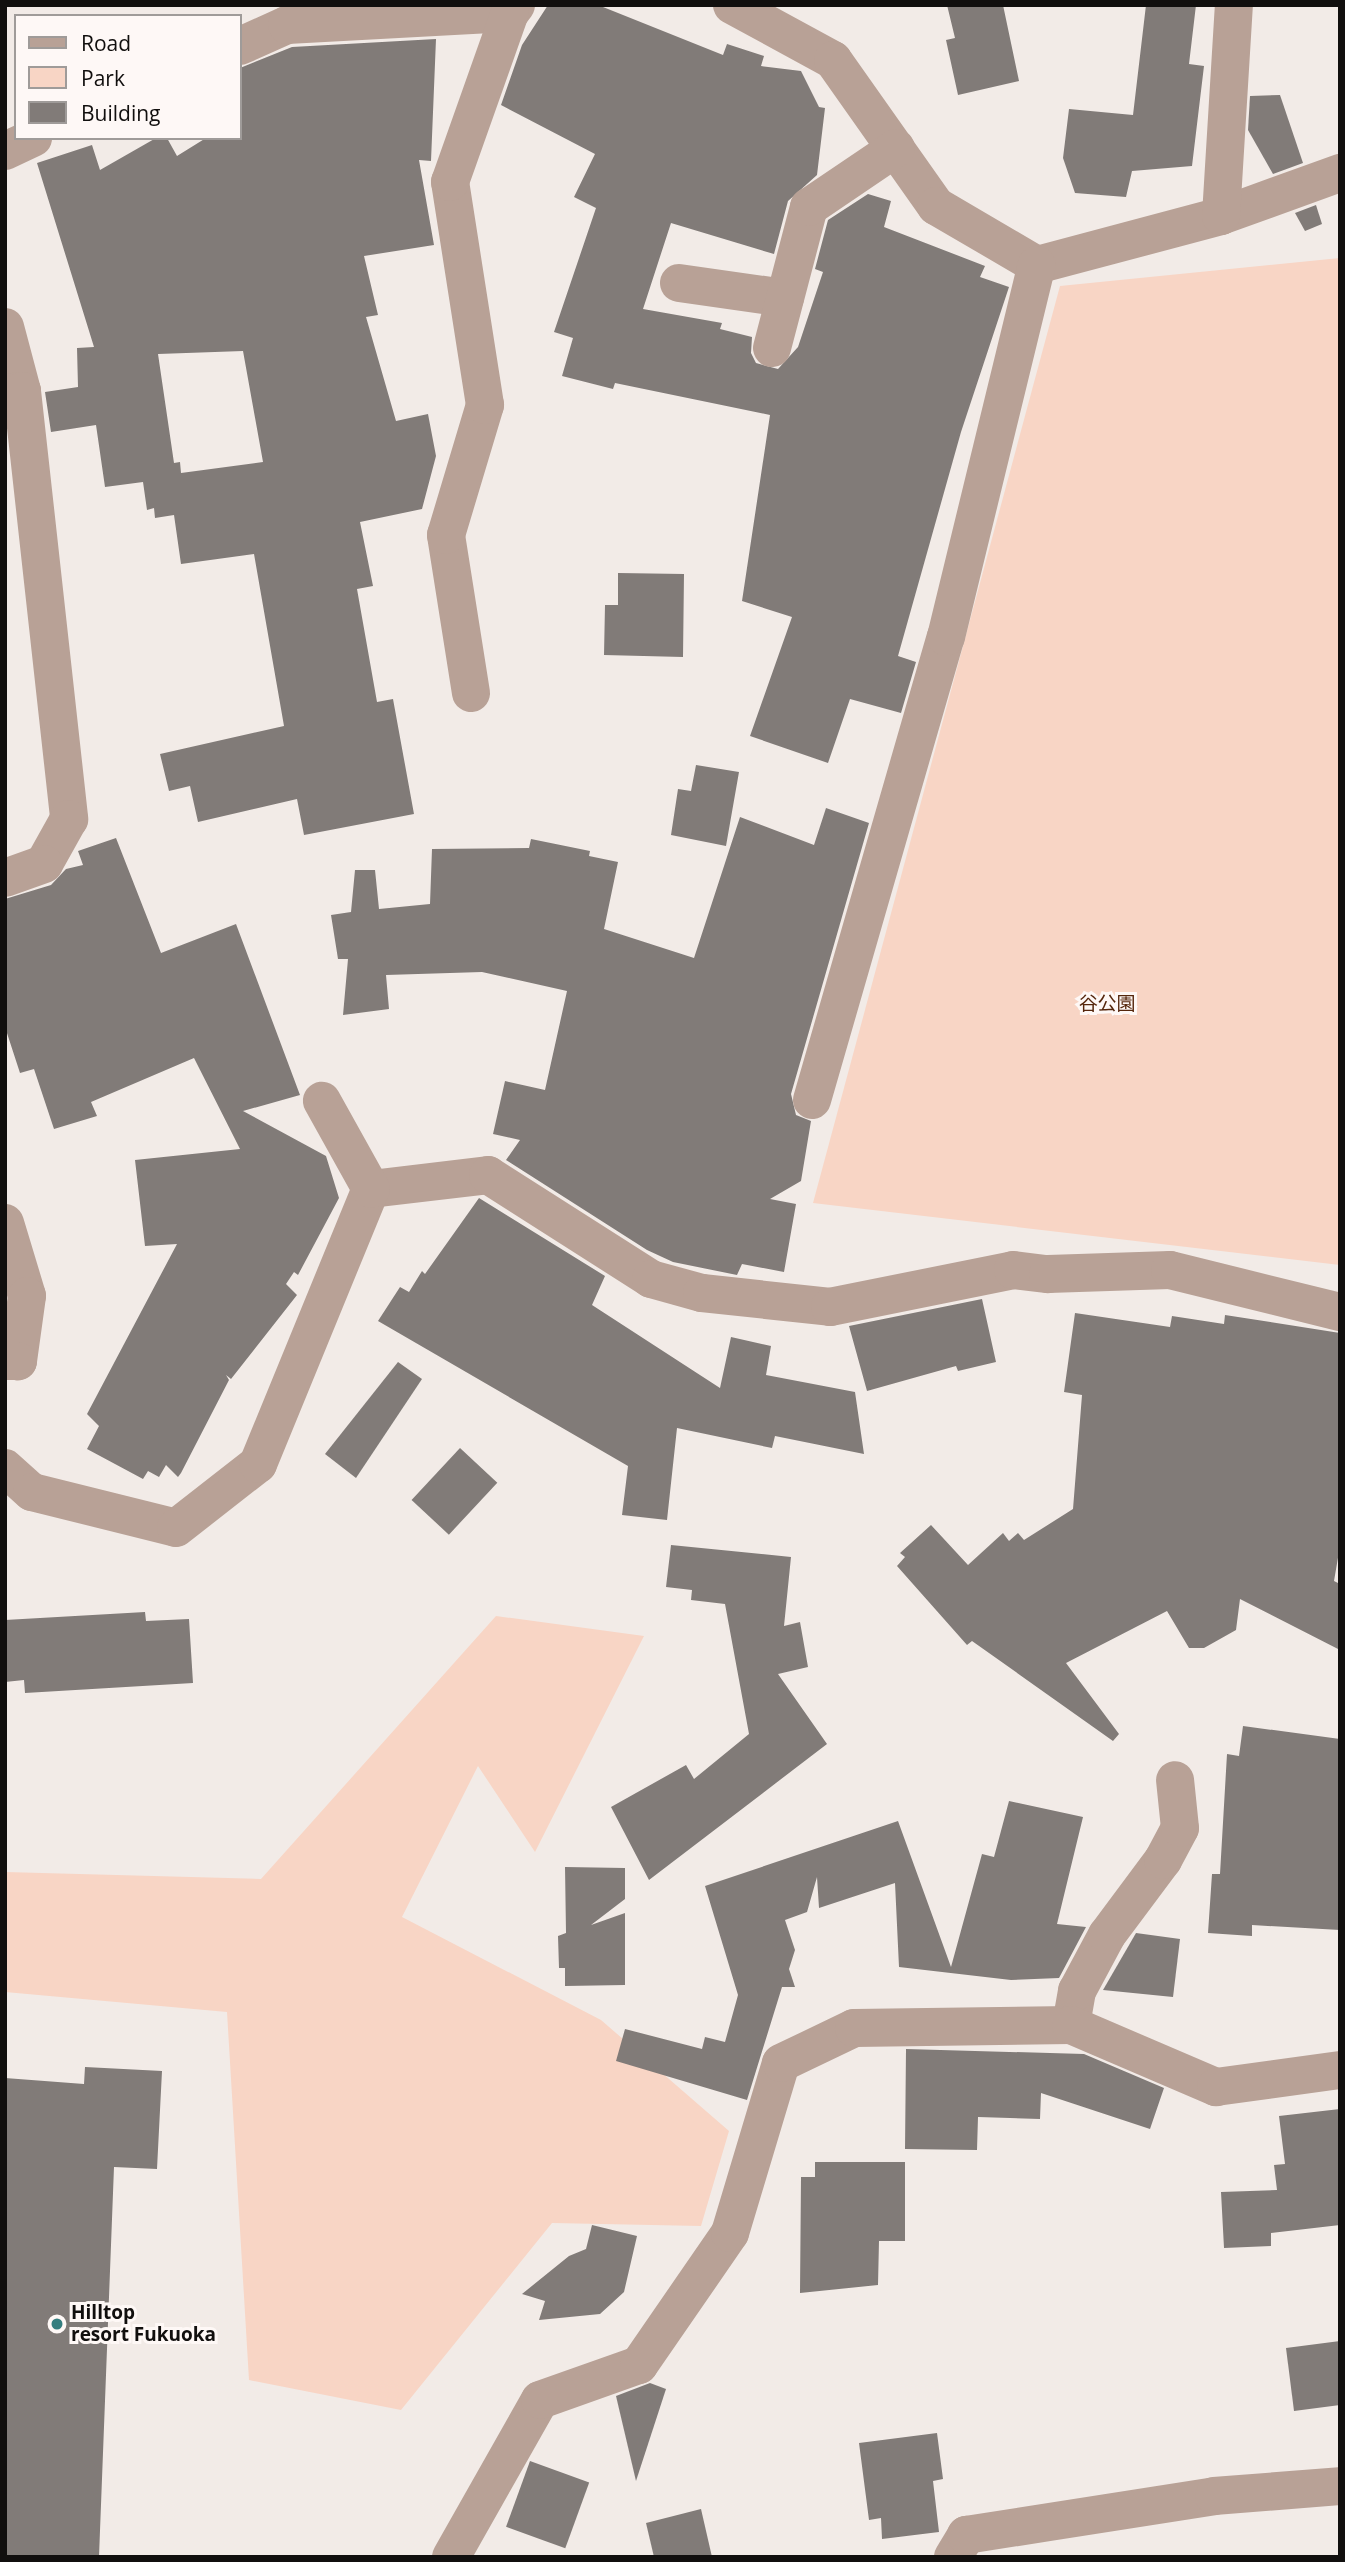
<!DOCTYPE html>
<meta charset="utf-8">
<style>
body{margin:0}
#map{position:relative;width:1345px;height:2562px;overflow:hidden;background:#f2ebe7;font-family:"Open Sans","Noto Sans JP",sans-serif}
div>[style]{position:absolute}
[style*='--x']{left:calc(var(--x)*1px);top:calc(var(--y)*1px);width:calc(var(--w)*1px);rotate:calc(var(--a)*1deg)}
.green>*{inset:0;background:#f8d5c5}
.building>*{inset:0;background:#817b78;transform-origin:0 0}
.minor>*{height:38px;margin:-19px;padding:0 19px;transform-origin:19px;border-radius:19px;background:#b8a196}
.dots>*{width:19px;height:19px;translate:-50% -50%;box-sizing:border-box;border:4px solid #fef8f6;border-radius:50%}
span{translate:-50% -50%;white-space:nowrap;text-align:center;line-height:1.15;-webkit-text-stroke:6px #fef8f6;paint-order:stroke}
.park-label{font-size:19px;color:#55260c}
.poi-label{font-size:19px;color:#110f0e;font-weight:700}
.left{translate:0 -50%;text-align:left}
.frame{position:absolute;inset:0;border:7px solid #110f0e;pointer-events:none}
.legend{position:absolute;left:14px;top:14px;width:228px;height:126px;box-sizing:border-box;background:#fef8f6;border:2px solid #9f9b99;margin:0;padding:9px 12px;list-style:none;font-size:21px;color:#110f0e}
.legend li{display:flex;align-items:center;gap:14px;height:35px}
.legend b{width:35px;border:2px solid #9f9b99}
</style>
<div id="map">
<div class="green">
<i style="clip-path:polygon(1340px 258px,1340px 1265px,813px 1203px,1060px 286px)"></i>
<i style="clip-path:polygon(496px 1616px,644px 1636px,535px 1852px,478px 1766px,402px 1917px,601px 2020px,729px 2131px,701px 2226px,552px 2223px,401px 2410px,249px 2380px,227px 2012px,5px 1992px,5px 1872px,261px 1879px)"></i>
</div>
<div class="building">
<i style="clip-path:polygon(548px 5px,598px 5px,723px 55px,727px 44px,764px 56px,761px 66px,801px 71px,819px 107px,825px 108px,817px 175px,788px 201px,774px 254px,671px 223px,643px 309px,722px 323px,720px 329px,752px 337px,751px 353px,756px 363px,778px 369px,798px 347px,823px 272px,815px 269px,828px 220px,868px 194px,891px 201px,884px 227px,985px 266px,980px 277px,1009px 287px,961px 432px,898px 656px,916px 662px,901px 713px,850px 699px,828px 763px,750px 736px,792px 617px,742px 601px,770px 415px,615px 383px,613px 389px,562px 376px,573px 338px,554px 332px,596px 208px,574px 197px,595px 154px,501px 105px,522px 45px)"></i>
<i style="clip-path:polygon(947px 5px,1003px 5px,1019px 81px,958px 95px,946px 40px,955px 38px)"></i>
<i style="clip-path:polygon(1146px 5px,1196px 5px,1189px 64px,1204px 66px,1192px 166px,1132px 171px,1126px 197px,1075px 193px,1063px 158px,1069px 109px,1133px 115px)"></i>
<i style="clip-path:polygon(evenodd,436px 39px,431px 161px,419px 160px,434px 245px,364px 256px,378px 315px,366px 317px,396px 421px,428px 414px,436px 456px,422px 509px,360px 522px,373px 586px,357px 589px,377px 702px,393px 699px,414px 814px,304px 835px,297px 799px,198px 822px,190px 786px,169px 791px,160px 754px,284px 726px,254px 554px,181px 564px,174px 515px,155px 518px,154px 508px,147px 510px,143px 482px,105px 487px,96px 425px,51px 432px,45px 392px,78px 387px,77px 348px,94px 347px,37px 163px,92px 145px,100px 170px,156px 138px,167px 138px,177px 156px,206px 138px,240px 138px,240px 68px,292px 47px,436px 39px,243px 351px,263px 462px,181px 473px,180px 462px,174px 463px,158px 354px,243px 351px)"></i>
<i style="clip-path:polygon(1280px 95px,1303px 163px,1273px 174px,1248px 130px,1250px 96px)"></i>
<i style="clip-path:polygon(1316px 205px,1322px 224px,1305px 231px,1295px 213px)"></i>
<i style="clip-path:polygon(618px 573px,684px 574px,683px 657px,604px 655px,605px 605px,618px 605px)"></i>
<i style="clip-path:polygon(696px 765px,739px 772px,726px 846px,671px 835px,678px 789px,691px 791px)"></i>
<i style="clip-path:polygon(826px 808px,869px 823px,791px 1094px,796px 1115px,811px 1121px,801px 1181px,770px 1199px,796px 1204px,784px 1272px,742px 1264px,737px 1275px,673px 1262px,647px 1250px,506px 1160px,520px 1140px,493px 1134px,505px 1081px,545px 1090px,567px 991px,482px 972px,386px 975px,389px 1009px,343px 1015px,348px 959px,338px 959px,331px 915px,351px 912px,355px 870px,375px 870px,379px 909px,430px 904px,432px 849px,529px 848px,531px 839px,590px 851px,589px 856px,618px 862px,604px 929px,694px 958px,740px 817px,814px 845px)"></i>
<i style="clip-path:polygon(116px 838px,161px 953px,236px 924px,300px 1095px,243px 1111px,326px 1156px,339px 1198px,298px 1275px,294px 1272px,286px 1284px,297px 1295px,231px 1379px,226px 1375px,229px 1380px,181px 1473px,178px 1477px,166px 1465px,159px 1477px,148px 1471px,143px 1479px,87px 1449px,99px 1426px,87px 1414px,177px 1244px,145px 1246px,135px 1160px,240px 1149px,194px 1058px,91px 1102px,97px 1116px,54px 1129px,34px 1069px,20px 1073px,5px 1027px,5px 899px,51px 885px,66px 869px,83px 865px,78px 851px)"></i>
<i style="clip-path:polygon(479px 1198px,605px 1276px,592px 1305px,720px 1388px,731px 1337px,771px 1346px,766px 1375px,855px 1392px,864px 1454px,775px 1436px,772px 1448px,677px 1428px,667px 1520px,622px 1515px,628px 1466px,378px 1321px,400px 1287px,409px 1292px,422px 1271px,425px 1274px)"></i>
<i style="clip-path:polygon(982px 1299px,996px 1362px,958px 1371px,956px 1366px,867px 1391px,849px 1326px)"></i>
<i style="clip-path:polygon(1075px 1313px,1170px 1327px,1172px 1316px,1224px 1324px,1225px 1315px,1340px 1333px,1340px 1546px,1334px 1581px,1340px 1584px,1340px 1650px,1240px 1599px,1236px 1630px,1204px 1648px,1189px 1648px,1167px 1611px,1066px 1663px,1119px 1734px,1113px 1741px,972px 1641px,967px 1645px,897px 1566px,905px 1557px,900px 1553px,931px 1525px,968px 1565px,1003px 1533px,1009px 1541px,1018px 1533px,1024px 1540px,1073px 1509px,1082px 1395px,1064px 1392px)"></i>
<i style="clip-path:polygon(398px 1362px,422px 1379px,356px 1478px,325px 1454px)"></i>
<i style="left:460px;top:1448px;width:51px;height:71px;rotate:43deg"></i>
<i style="clip-path:polygon(671px 1545px,791px 1557px,784px 1626px,800px 1622px,808px 1667px,778px 1674px,827px 1744px,649px 1880px,611px 1807px,686px 1765px,694px 1779px,749px 1734px,725px 1604px,691px 1600px,692px 1590px,666px 1587px)"></i>
<i style="clip-path:polygon(145px 1612px,146px 1621px,189px 1619px,193px 1683px,25px 1693px,24px 1680px,5px 1682px,5px 1620px)"></i>
<i style="clip-path:polygon(1243px 1726px,1340px 1739px,1340px 1930px,1252px 1925px,1252px 1936px,1208px 1933px,1212px 1874px,1220px 1874px,1227px 1754px,1239px 1756px)"></i>
<i style="clip-path:polygon(1009px 1801px,1083px 1817px,1057px 1924px,1086px 1927px,1059px 1978px,1011px 1980px,899px 1967px,895px 1883px,819px 1908px,817px 1877px,807px 1912px,785px 1920px,795px 1950px,789px 1969px,795px 1987px,782px 1987px,747px 2100px,616px 2061px,625px 2029px,702px 2049px,705px 2037px,725px 2042px,738px 1995px,705px 1886px,898px 1821px,951px 1967px,982px 1854px,994px 1857px)"></i>
<i style="clip-path:polygon(565px 1867px,625px 1868px,625px 1899px,591px 1925px,625px 1913px,625px 1985px,565px 1986px,565px 1968px,559px 1968px,558px 1936px,566px 1933px)"></i>
<i style="clip-path:polygon(1136px 1933px,1180px 1939px,1173px 1997px,1103px 1990px)"></i>
<i style="clip-path:polygon(906px 2049px,1084px 2054px,1164px 2088px,1150px 2129px,1041px 2093px,1040px 2119px,978px 2117px,977px 2150px,905px 2149px)"></i>
<i style="clip-path:polygon(85px 2067px,162px 2071px,157px 2169px,114px 2167px,99px 2557px,5px 2557px,5px 2078px,84px 2084px)"></i>
<i style="clip-path:polygon(1340px 2109px,1340px 2225px,1271px 2233px,1271px 2246px,1224px 2248px,1221px 2192px,1277px 2190px,1274px 2165px,1285px 2164px,1279px 2116px)"></i>
<i style="clip-path:polygon(815px 2162px,905px 2162px,905px 2241px,879px 2241px,878px 2285px,800px 2293px,801px 2177px,815px 2177px)"></i>
<i style="clip-path:polygon(592px 2225px,637px 2236px,624px 2292px,600px 2314px,539px 2320px,545px 2301px,522px 2294px,569px 2256px,586px 2249px)"></i>
<i style="clip-path:polygon(1340px 2341px,1340px 2405px,1294px 2411px,1286px 2348px)"></i>
<i style="clip-path:polygon(650px 2383px,666px 2389px,636px 2481px,616px 2396px)"></i>
<i style="clip-path:polygon(937px 2433px,943px 2479px,933px 2481px,939px 2532px,882px 2539px,881px 2518px,869px 2520px,859px 2443px)"></i>
<i style="left:530px;top:2461px;width:63px;height:70px;rotate:20deg"></i>
<i style="clip-path:polygon(701px 2509px,712px 2557px,654px 2557px,646px 2523px)"></i>
</div>
<div class="minor">
<i style="--x:732;--y:5;--w:115;--a:28.6"></i>
<i style="--x:833;--y:60;--w:179;--a:54.8"></i>
<i style="--x:936;--y:206;--w:117;--a:30.3"></i>
<i style="--x:1037;--y:265;--w:190;--a:-14.9"></i>
<i style="--x:1221;--y:216;--w:127;--a:-19.9"></i>
<i style="--x:240;--y:46;--w:51;--a:-24.1"></i>
<i style="--x:287;--y:25;--w:223;--a:-3.1"></i>
<i style="--x:510;--y:13;--w:10;--a:-53"></i>
<i style="--x:5;--y:151;--w:31;--a:-25"></i>
<i style="--x:1221;--y:216;--w:211;--a:-86.5"></i>
<i style="--x:679;--y:283;--w:107;--a:8.1"></i>
<i style="--x:5;--y:327;--w:66;--a:75.1"></i>
<i style="--x:772;--y:348;--w:146;--a:-75.3"></i>
<i style="--x:809;--y:207;--w:105;--a:-34.1"></i>
<i style="--x:5;--y:393;--w:17;--a:-7"></i>
<i style="--x:22;--y:391;--w:431;--a:83.7"></i>
<i style="--x:69;--y:819;--w:51;--a:119.1"></i>
<i style="--x:44;--y:864;--w:41;--a:160.3"></i>
<i style="--x:471;--y:693;--w:160;--a:-99"></i>
<i style="--x:446;--y:535;--w:136;--a:-73.3"></i>
<i style="--x:485;--y:405;--w:226;--a:-98.9"></i>
<i style="--x:450;--y:182;--w:179;--a:-70.5"></i>
<i style="--x:812;--y:1100;--w:482;--a:-73.9"></i>
<i style="--x:946;--y:637;--w:383;--a:-76.3"></i>
<i style="--x:371;--y:1189;--w:118;--a:-6.8"></i>
<i style="--x:488;--y:1175;--w:193;--a:32.5"></i>
<i style="--x:651;--y:1279;--w:53;--a:15.4"></i>
<i style="--x:702;--y:1293;--w:129;--a:6.2"></i>
<i style="--x:830;--y:1307;--w:187;--a:-11.4"></i>
<i style="--x:1013;--y:1270;--w:35;--a:7"></i>
<i style="--x:1048;--y:1274;--w:122;--a:-1.9"></i>
<i style="--x:1170;--y:1270;--w:175;--a:13.9"></i>
<i style="--x:5;--y:1223;--w:76;--a:73.2"></i>
<i style="--x:27;--y:1296;--w:66;--a:97.9"></i>
<i style="--x:18;--y:1361;--w:13;--a:180"></i>
<i style="--x:5;--y:1468;--w:36;--a:42"></i>
<i style="--x:32;--y:1492;--w:148;--a:14"></i>
<i style="--x:176;--y:1528;--w:104;--a:-38"></i>
<i style="--x:258;--y:1464;--w:297;--a:-67.7"></i>
<i style="--x:371;--y:1189;--w:101;--a:-119.1"></i>
<i style="--x:1071;--y:2025;--w:35;--a:-80"></i>
<i style="--x:1077;--y:1991;--w:64;--a:-61.8"></i>
<i style="--x:1107;--y:1935;--w:94;--a:-53.3"></i>
<i style="--x:1163;--y:1860;--w:36;--a:-62"></i>
<i style="--x:1180;--y:1828;--w:48;--a:-95.9"></i>
<i style="--x:451;--y:2557;--w:180;--a:-60.5"></i>
<i style="--x:540;--y:2400;--w:105;--a:-19.5"></i>
<i style="--x:639;--y:2365;--w:160;--a:-55.4"></i>
<i style="--x:730;--y:2233;--w:177;--a:-73.3"></i>
<i style="--x:781;--y:2063;--w:81;--a:-25.6"></i>
<i style="--x:854;--y:2028;--w:217;--a:-0.8"></i>
<i style="--x:1071;--y:2025;--w:158;--a:23.2"></i>
<i style="--x:1216;--y:2087;--w:125;--a:-7.8"></i>
<i style="--x:953;--y:2557;--w:26;--a:-59"></i>
<i style="--x:966;--y:2535;--w:251;--a:-8.9"></i>
<i style="--x:1214;--y:2496;--w:126;--a:-4.5"></i>
</div>
<div class="dots">
<i style="left:57px;top:2324px;background:#357e7f"></i>
</div>
<div class="park-label">
<span style="left:1107px;top:1004px">谷公園</span>
</div>
<div class="poi-label">
<span class="left" style="left:71px;top:2324px">Hilltop<br>resort Fukuoka</span>
</div>
<div class="frame"></div>
<ul class="legend">
<li><b style="height:9px;background:#b8a196"></b>Road</li>
<li><b style="height:19px;background:#f8d5c5"></b>Park</li>
<li><b style="height:19px;background:#817b78"></b>Building</li>
</ul>
</div>
